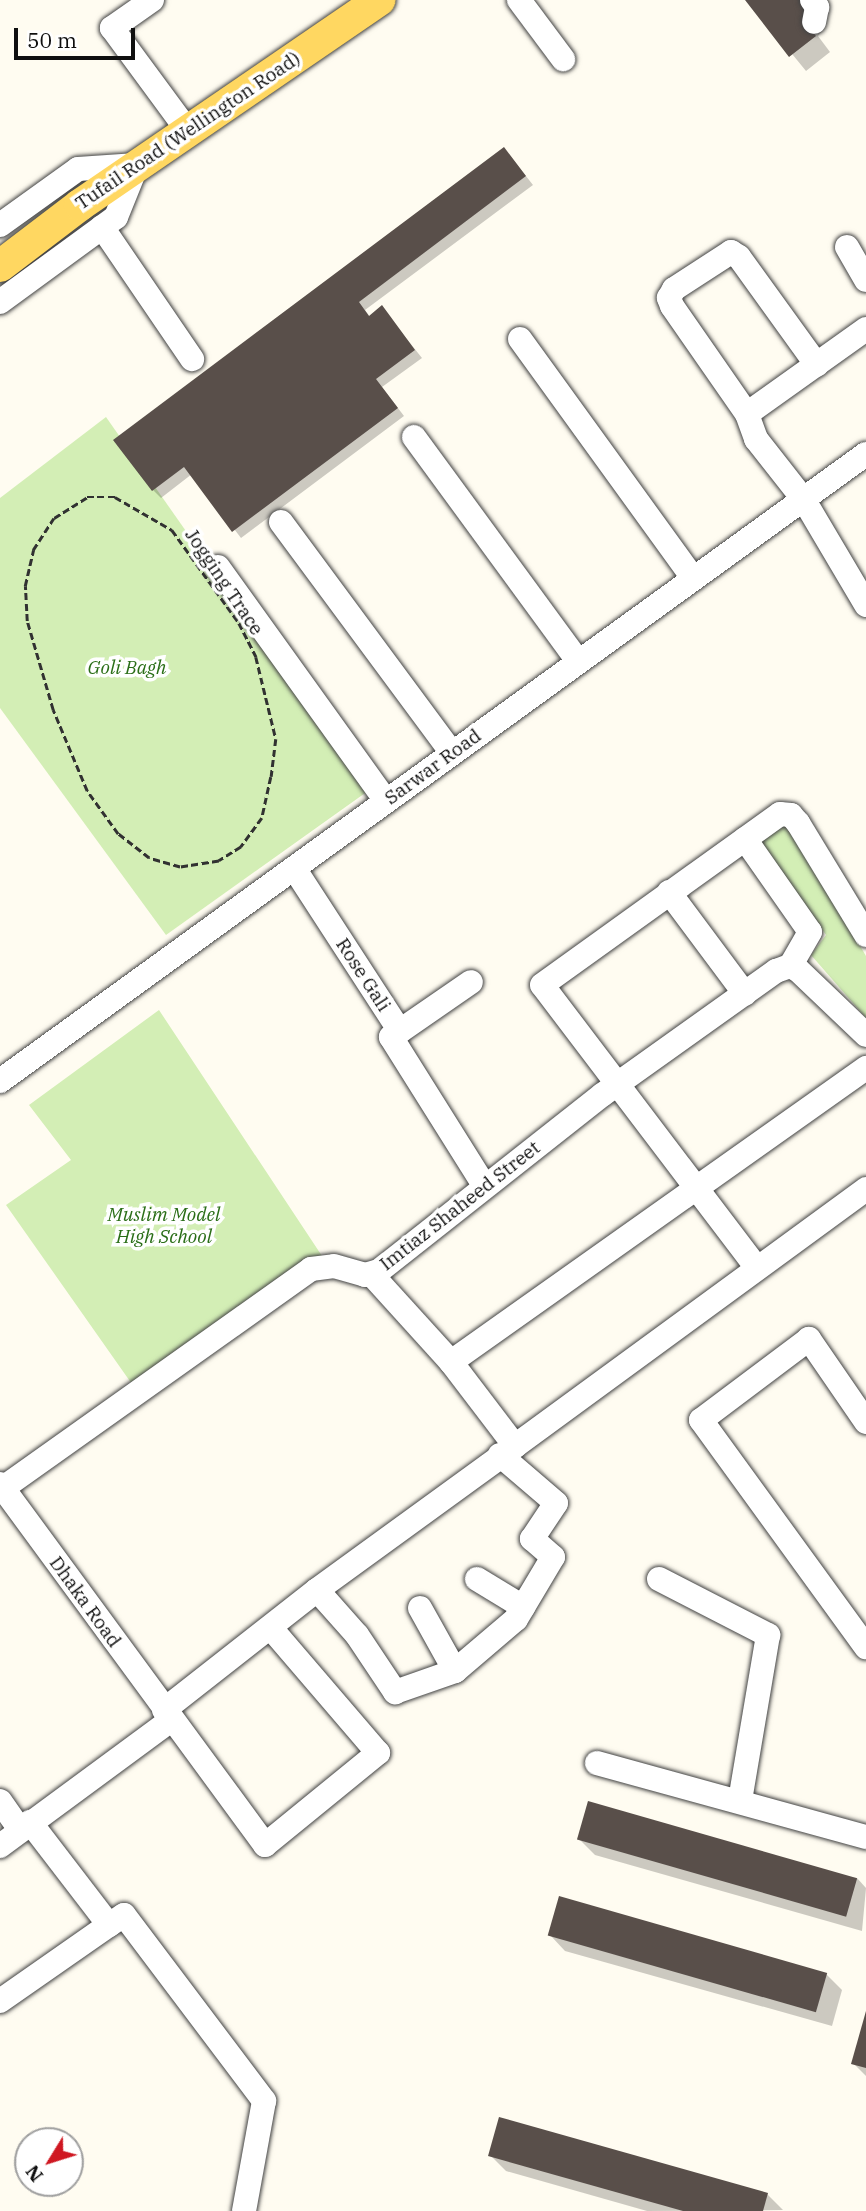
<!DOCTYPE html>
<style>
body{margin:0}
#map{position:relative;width:866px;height:2211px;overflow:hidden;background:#fffcf1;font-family:"IBM Plex Serif",serif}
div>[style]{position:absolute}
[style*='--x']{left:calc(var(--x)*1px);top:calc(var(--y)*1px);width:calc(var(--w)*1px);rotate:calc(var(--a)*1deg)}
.green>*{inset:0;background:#d3eeb5}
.shadow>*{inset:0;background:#0003}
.building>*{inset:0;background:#594f4a;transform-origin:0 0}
.path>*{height:2.5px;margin-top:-1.25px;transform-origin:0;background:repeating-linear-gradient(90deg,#313131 0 7px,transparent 0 10.5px)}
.roads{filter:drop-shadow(0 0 2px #424242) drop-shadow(0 0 2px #424242)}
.minor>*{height:24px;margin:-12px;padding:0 12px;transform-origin:12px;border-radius:12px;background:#fff}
.major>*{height:32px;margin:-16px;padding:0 16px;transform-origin:16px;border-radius:16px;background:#ffd761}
span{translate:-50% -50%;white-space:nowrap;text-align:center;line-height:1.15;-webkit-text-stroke:7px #fff;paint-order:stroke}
.street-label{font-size:19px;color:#0f0f0f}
.park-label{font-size:19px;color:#2a6e17;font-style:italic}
.north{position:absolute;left:14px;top:2127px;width:70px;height:70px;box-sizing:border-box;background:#fff;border:2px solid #9f9f9f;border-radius:50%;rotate:232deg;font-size:19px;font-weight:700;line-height:28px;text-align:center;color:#0f0f0f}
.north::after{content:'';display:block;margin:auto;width:24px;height:32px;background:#cf1721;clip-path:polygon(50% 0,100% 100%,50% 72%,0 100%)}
.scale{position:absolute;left:14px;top:28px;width:121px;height:32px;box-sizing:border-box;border:4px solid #0f0f0f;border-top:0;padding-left:9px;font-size:21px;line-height:24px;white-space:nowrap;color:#0f0f0f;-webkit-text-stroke:5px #fff;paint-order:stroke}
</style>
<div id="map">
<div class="green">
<i style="clip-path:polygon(106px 417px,368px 791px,166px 935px,0 708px,0 498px)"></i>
<i style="clip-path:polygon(787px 822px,866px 956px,866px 1018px,811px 955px,826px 935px,760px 840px)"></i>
<i style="clip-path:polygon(159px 1010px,322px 1256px,134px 1387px,6px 1205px,71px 1160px,29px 1105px)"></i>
</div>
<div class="shadow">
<i style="clip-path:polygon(748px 0,802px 0,824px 29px,818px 36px,830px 52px,806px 71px)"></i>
<i style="clip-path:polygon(511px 157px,533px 185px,365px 310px,370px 317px,382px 308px,422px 358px,382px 387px,404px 416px,241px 538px,192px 474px,161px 498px,153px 490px,116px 440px)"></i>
<i style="clip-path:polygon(580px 1840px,857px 1878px,866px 1888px,862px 1931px,595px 1855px)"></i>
<i style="clip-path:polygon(550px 1935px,826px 1974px,842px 1990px,832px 2026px,565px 1951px)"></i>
<i style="clip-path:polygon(866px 2014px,866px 2076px,853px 2063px)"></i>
<i style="clip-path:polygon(490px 2155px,767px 2194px,783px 2210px,647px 2211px,506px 2171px)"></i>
</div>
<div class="building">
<i style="clip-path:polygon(745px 0,800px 0,810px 12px,803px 20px,816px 36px,789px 57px)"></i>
<i style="clip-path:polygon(504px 147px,526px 176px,359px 302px,369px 316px,382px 305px,415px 350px,376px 379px,398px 408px,232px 532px,184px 467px,152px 491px,113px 440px)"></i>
<i style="left:588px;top:1801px;width:280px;height:40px;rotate:16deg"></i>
<i style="left:559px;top:1896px;width:279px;height:41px;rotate:16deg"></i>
<i style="clip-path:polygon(866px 2011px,866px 2068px,851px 2064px)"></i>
<i style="clip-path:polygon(499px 2117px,768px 2193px,763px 2211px,683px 2211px,488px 2156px)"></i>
</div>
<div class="path">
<i style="--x:87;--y:497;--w:28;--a:0"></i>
<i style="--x:115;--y:497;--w:66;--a:30.1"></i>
<i style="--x:172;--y:530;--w:115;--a:54.2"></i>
<i style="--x:239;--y:623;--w:38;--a:63"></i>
<i style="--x:256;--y:657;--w:84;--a:76.3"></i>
<i style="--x:276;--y:739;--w:38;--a:97"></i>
<i style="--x:271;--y:777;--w:42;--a:102.4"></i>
<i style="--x:262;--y:818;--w:36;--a:126"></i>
<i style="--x:241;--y:847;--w:26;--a:148"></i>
<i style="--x:219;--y:861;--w:39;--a:171"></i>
<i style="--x:180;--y:867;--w:32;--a:-164"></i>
<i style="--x:149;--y:858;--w:39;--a:-142"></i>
<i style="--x:118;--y:834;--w:53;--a:-125.8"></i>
<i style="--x:87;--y:791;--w:88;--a:-112.8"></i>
<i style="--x:53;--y:710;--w:93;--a:-106.3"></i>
<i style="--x:27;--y:621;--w:35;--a:-93"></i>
<i style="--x:25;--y:586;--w:37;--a:-77"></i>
<i style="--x:33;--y:550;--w:38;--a:-57"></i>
<i style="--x:54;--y:518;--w:39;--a:-32"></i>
</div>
<div class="roads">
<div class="minor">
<i style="--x:152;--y:0;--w:49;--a:145"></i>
<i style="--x:112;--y:28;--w:128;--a:53.6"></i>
<i style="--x:519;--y:0;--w:74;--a:53.3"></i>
<i style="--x:812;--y:0;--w:9;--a:54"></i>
<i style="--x:817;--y:7;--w:15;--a:101"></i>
<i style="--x:0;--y:225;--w:96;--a:-35.7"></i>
<i style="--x:78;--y:169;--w:59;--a:-3.9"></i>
<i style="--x:137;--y:165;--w:56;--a:112"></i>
<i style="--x:116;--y:217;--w:144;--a:143.8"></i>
<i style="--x:102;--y:227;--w:160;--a:55.7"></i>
<i style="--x:847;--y:247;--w:38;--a:60"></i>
<i style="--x:866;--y:329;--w:146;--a:144.5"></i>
<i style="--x:747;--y:414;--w:27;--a:70"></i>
<i style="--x:756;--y:439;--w:78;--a:51.8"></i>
<i style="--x:804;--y:500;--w:122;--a:59.4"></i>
<i style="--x:520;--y:339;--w:295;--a:54.1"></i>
<i style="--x:747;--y:414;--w:131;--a:-124.8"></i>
<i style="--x:672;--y:306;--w:9;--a:-111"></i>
<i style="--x:669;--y:298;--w:10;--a:-61"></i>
<i style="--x:674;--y:289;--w:68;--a:-33"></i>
<i style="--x:731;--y:252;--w:9;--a:32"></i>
<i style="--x:739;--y:257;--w:133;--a:54.2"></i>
<i style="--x:414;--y:437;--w:276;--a:53.8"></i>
<i style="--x:281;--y:522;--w:287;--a:53.5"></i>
<i style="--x:218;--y:567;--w:288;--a:54.3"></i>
<i style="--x:745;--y:839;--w:113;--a:55"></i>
<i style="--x:810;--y:932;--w:39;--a:120"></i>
<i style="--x:294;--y:868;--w:194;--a:57"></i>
<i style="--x:400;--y:1031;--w:11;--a:146"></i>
<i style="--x:391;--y:1037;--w:175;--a:57.9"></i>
<i style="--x:669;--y:892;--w:127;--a:53.3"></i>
<i style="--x:400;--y:1031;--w:86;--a:-34.6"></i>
<i style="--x:0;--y:1081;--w:1069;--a:-35.91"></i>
<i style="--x:757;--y:1268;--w:355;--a:-127.2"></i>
<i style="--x:542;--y:985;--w:293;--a:-35.7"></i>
<i style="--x:780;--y:814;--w:11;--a:5"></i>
<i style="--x:791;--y:815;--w:11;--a:49"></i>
<i style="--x:798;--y:823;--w:131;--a:58.7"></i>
<i style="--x:451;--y:1362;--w:509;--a:-35.32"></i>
<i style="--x:866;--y:1422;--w:101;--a:-124.5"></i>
<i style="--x:809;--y:1339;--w:135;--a:143.1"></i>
<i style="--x:701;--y:1420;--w:281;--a:54"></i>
<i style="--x:515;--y:1446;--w:435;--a:-36.2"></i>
<i style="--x:0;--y:1484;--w:448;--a:53.7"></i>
<i style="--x:265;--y:1845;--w:146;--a:-39.2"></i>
<i style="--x:378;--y:1753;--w:165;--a:-130.6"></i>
<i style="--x:3;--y:1488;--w:378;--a:-35.4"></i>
<i style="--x:311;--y:1269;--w:23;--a:-7"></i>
<i style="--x:334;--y:1266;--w:32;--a:16"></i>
<i style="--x:365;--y:1275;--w:15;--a:-16"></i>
<i style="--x:379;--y:1271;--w:284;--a:-38.3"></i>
<i style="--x:602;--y:1095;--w:214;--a:-35.5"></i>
<i style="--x:776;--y:971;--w:15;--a:-20"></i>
<i style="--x:790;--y:966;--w:9;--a:27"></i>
<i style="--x:798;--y:970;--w:94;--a:43.7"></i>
<i style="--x:477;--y:1579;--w:54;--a:31.3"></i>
<i style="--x:659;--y:1579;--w:123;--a:27.2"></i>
<i style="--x:768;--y:1635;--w:167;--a:99.6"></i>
<i style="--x:317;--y:1590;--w:60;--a:48.4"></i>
<i style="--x:357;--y:1635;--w:69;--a:56.3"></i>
<i style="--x:395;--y:1692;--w:64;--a:-19.3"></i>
<i style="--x:455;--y:1671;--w:80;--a:-40.4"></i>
<i style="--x:516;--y:1619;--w:72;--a:-59.2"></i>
<i style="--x:553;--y:1557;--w:28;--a:-139"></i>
<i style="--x:532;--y:1539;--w:43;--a:-56.3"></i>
<i style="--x:556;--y:1503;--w:74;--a:-139.4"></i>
<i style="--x:420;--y:1608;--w:72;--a:60.9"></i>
<i style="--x:164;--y:1710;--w:194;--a:-38.1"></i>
<i style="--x:317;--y:1590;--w:245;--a:-36"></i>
<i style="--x:515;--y:1446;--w:106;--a:-127.3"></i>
<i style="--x:451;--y:1362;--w:118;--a:-132.2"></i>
<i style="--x:597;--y:1763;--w:279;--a:15.4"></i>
<i style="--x:0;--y:1801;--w:35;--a:55"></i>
<i style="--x:0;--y:1846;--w:212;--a:-36.4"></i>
<i style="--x:109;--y:1925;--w:18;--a:-34"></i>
<i style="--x:124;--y:1915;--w:233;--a:53"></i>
<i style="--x:264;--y:2101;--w:112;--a:100.3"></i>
<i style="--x:0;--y:2001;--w:133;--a:-34.9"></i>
<i style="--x:109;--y:1925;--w:130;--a:-127.5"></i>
</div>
<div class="major">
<i style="--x:0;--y:266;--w:101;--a:-37.3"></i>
<i style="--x:80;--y:205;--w:363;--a:-34.4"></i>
</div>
</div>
<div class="street-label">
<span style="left:188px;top:131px;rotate:-34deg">Tufail Road (Wellington Road)</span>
<span style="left:224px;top:582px;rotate:56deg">Jogging Trace</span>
<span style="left:433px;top:767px;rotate:-36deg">Sarwar Road</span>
<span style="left:363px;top:975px;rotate:57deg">Rose Gali</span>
<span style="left:460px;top:1206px;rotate:-38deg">Imtiaz Shaheed Street</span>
<span style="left:85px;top:1602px;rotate:54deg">Dhaka Road</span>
</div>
<div class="park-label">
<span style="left:127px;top:668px">Goli Bagh</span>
<span style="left:164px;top:1226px">Muslim Model<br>High School</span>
</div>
<div class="north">N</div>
<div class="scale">50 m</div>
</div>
